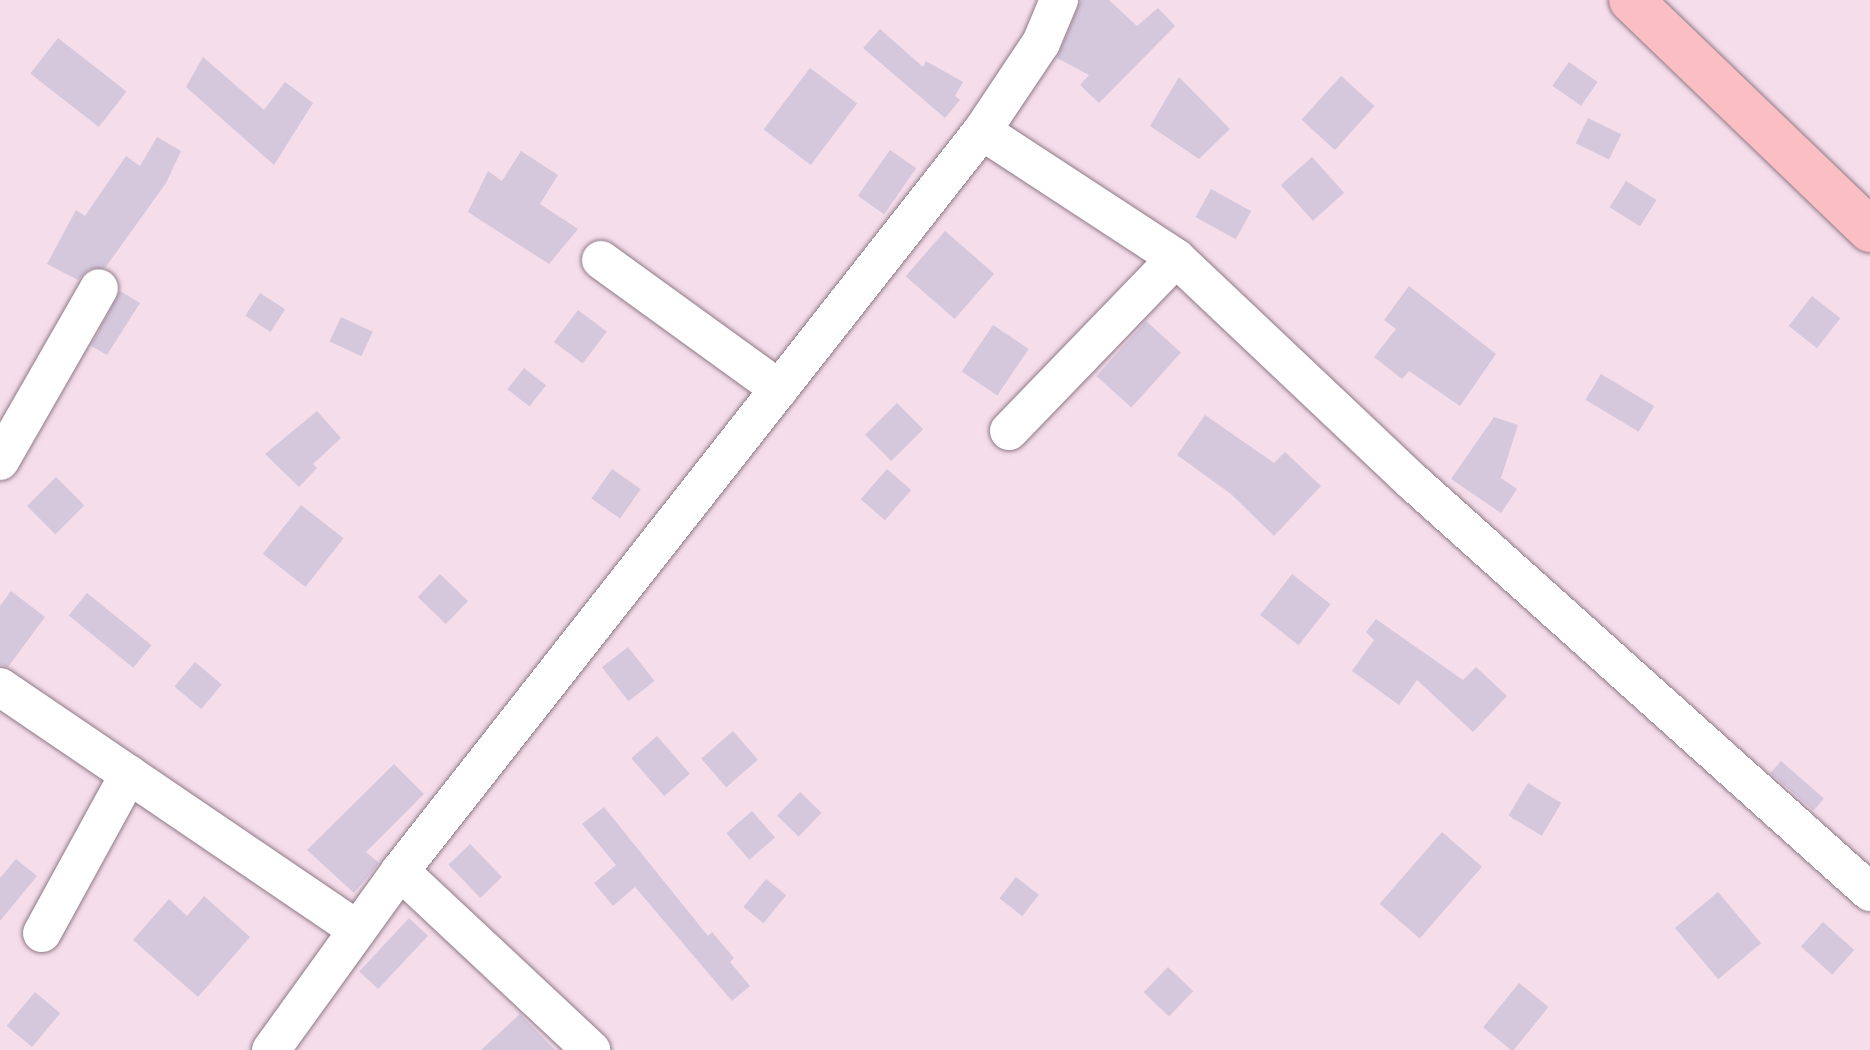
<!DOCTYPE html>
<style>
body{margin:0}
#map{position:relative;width:1870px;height:1050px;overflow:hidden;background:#f5ddea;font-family:Karla,sans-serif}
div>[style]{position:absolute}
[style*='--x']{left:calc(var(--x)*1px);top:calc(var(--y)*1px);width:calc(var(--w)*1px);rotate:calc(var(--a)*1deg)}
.building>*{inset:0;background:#d5c8dd;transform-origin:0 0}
.roads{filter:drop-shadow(0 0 2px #8f7986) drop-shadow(0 0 2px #8f7986)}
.minor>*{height:38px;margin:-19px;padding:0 19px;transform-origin:19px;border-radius:19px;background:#fff}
.highway>*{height:44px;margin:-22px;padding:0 22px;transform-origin:22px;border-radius:22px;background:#fabec3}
span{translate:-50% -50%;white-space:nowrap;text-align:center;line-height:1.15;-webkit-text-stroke:7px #f5ddea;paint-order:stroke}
</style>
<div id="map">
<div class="building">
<i style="clip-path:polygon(1109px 0,1137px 26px,1158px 8px,1175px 26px,1099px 103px,1080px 85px,1089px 75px,1057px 58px,1081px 0)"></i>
<i style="clip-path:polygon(880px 29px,923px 67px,926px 61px,963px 82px,955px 96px,960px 100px,945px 118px,863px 48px)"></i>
<i style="left:58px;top:38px;width:87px;height:45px;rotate:38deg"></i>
<i style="clip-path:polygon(203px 57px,264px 110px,285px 82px,313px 103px,274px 165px,186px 87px)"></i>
<i style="left:1569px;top:62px;width:35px;height:29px;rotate:35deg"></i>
<i style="left:810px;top:68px;width:59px;height:77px;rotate:37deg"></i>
<i style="left:1341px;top:76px;width:45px;height:59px;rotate:42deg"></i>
<i style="clip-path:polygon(1179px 77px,1230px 129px,1199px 159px,1150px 126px)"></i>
<i style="left:1588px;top:118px;width:37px;height:28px;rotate:26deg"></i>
<i style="clip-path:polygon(157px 137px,181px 151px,166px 183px,105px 268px,89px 269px,78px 280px,47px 264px,76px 210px,85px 216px,126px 156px,140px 166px)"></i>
<i style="left:890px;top:150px;width:32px;height:56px;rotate:35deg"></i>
<i style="clip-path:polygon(521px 151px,558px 175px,540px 204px,578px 229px,549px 264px,468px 212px,488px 171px,502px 181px)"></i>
<i style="left:1312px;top:157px;width:48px;height:42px;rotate:48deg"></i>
<i style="left:1626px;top:181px;width:36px;height:31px;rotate:32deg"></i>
<i style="left:1211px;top:189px;width:46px;height:32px;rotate:29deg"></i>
<i style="left:945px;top:231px;width:65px;height:60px;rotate:41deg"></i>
<i style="clip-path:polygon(1409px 286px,1496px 354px,1460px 406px,1409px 371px,1402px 379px,1374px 357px,1396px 329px,1384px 320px)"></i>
<i style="clip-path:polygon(120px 291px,140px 303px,107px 355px,91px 346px)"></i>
<i style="left:260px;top:293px;width:30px;height:27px;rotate:33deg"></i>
<i style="left:1812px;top:296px;width:36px;height:38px;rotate:38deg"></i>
<i style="left:578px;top:310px;width:36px;height:40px;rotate:37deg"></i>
<i style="left:341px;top:317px;width:35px;height:27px;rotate:25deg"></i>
<i style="left:1146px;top:321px;width:47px;height:74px;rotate:42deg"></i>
<i style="left:993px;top:325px;width:43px;height:56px;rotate:34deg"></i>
<i style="left:524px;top:368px;width:28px;height:27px;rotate:38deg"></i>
<i style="left:1601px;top:374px;width:62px;height:30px;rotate:31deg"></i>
<i style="left:897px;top:403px;width:37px;height:45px;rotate:45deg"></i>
<i style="clip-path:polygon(317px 411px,341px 438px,313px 464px,317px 468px,299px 487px,265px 454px)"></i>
<i style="clip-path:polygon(1205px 415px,1274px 463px,1285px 452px,1321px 486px,1274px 536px,1231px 494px,1177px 455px)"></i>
<i style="clip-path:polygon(1494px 417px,1518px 425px,1501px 478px,1517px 489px,1501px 513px,1451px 479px)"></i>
<i style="left:612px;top:469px;width:35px;height:36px;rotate:35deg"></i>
<i style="left:887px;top:469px;width:32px;height:40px;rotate:41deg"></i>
<i style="left:56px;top:477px;width:40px;height:41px;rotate:45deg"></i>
<i style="left:301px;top:505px;width:54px;height:62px;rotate:38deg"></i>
<i style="left:440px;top:574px;width:39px;height:32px;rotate:44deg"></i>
<i style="left:1292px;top:574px;width:49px;height:52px;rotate:38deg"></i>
<i style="clip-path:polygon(11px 591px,45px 617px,8px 667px,0 665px,0 606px)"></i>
<i style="left:87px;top:593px;width:83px;height:29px;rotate:39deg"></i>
<i style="clip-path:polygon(1376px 619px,1463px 680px,1476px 667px,1507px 696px,1473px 732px,1417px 680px,1399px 705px,1352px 671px,1374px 640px,1366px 632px)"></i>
<i style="left:628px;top:647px;width:43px;height:33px;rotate:52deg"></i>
<i style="left:195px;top:662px;width:35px;height:32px;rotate:40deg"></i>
<i style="left:733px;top:731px;width:38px;height:42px;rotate:49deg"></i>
<i style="left:657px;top:736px;width:50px;height:34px;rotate:49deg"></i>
<i style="left:1781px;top:761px;width:57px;height:16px;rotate:41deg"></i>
<i style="clip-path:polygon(394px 764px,424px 794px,366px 852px,379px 863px,354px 893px,307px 850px)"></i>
<i style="left:1528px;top:783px;width:39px;height:38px;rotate:31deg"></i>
<i style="left:800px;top:792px;width:30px;height:33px;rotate:44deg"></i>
<i style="clip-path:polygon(604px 807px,708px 936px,712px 932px,734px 958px,730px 962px,750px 986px,732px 1001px,635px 887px,613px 906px,594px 883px,616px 865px,582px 824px)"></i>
<i style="left:752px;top:811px;width:35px;height:34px;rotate:49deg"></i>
<i style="left:1442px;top:832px;width:53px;height:95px;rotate:41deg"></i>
<i style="left:470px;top:844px;width:46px;height:30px;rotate:46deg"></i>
<i style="clip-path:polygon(16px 859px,37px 876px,0 921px,0 878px)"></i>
<i style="left:1016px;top:877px;width:29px;height:27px;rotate:38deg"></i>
<i style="left:766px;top:879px;width:26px;height:36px;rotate:39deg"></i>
<i style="left:1718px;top:892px;width:67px;height:56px;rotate:50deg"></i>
<i style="clip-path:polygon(204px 896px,250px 937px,198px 997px,133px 940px,169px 899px,187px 916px)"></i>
<i style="left:409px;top:918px;width:26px;height:73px;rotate:43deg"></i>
<i style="left:1823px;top:922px;width:42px;height:33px;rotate:42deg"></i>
<i style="left:1168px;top:967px;width:35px;height:35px;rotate:44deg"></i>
<i style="left:1519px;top:983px;width:38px;height:57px;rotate:39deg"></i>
<i style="left:35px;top:992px;width:33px;height:44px;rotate:40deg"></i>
<i style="clip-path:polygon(520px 1014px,555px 1050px,481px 1050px)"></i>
</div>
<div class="roads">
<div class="minor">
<i style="--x:982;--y:131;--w:232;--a:33.2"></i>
<i style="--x:1176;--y:258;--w:326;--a:43.4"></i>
<i style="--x:1413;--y:482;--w:614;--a:41.9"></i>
<i style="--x:601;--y:260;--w:220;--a:35.9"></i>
<i style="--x:1009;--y:431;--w:240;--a:-46"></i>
<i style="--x:0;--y:461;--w:199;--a:-60.2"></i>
<i style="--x:0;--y:687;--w:432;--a:34.2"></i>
<i style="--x:400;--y:871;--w:262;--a:43.1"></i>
<i style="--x:42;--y:933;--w:181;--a:-61.3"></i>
<i style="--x:271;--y:1050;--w:221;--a:-54.2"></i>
<i style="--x:400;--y:871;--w:941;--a:-51.82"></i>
<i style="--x:982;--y:131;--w:106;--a:-56.2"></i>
<i style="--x:1041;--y:43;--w:47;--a:-67.3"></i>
</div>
<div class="highway">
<i style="--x:1631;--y:0;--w:332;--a:43.9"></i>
</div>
</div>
</div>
